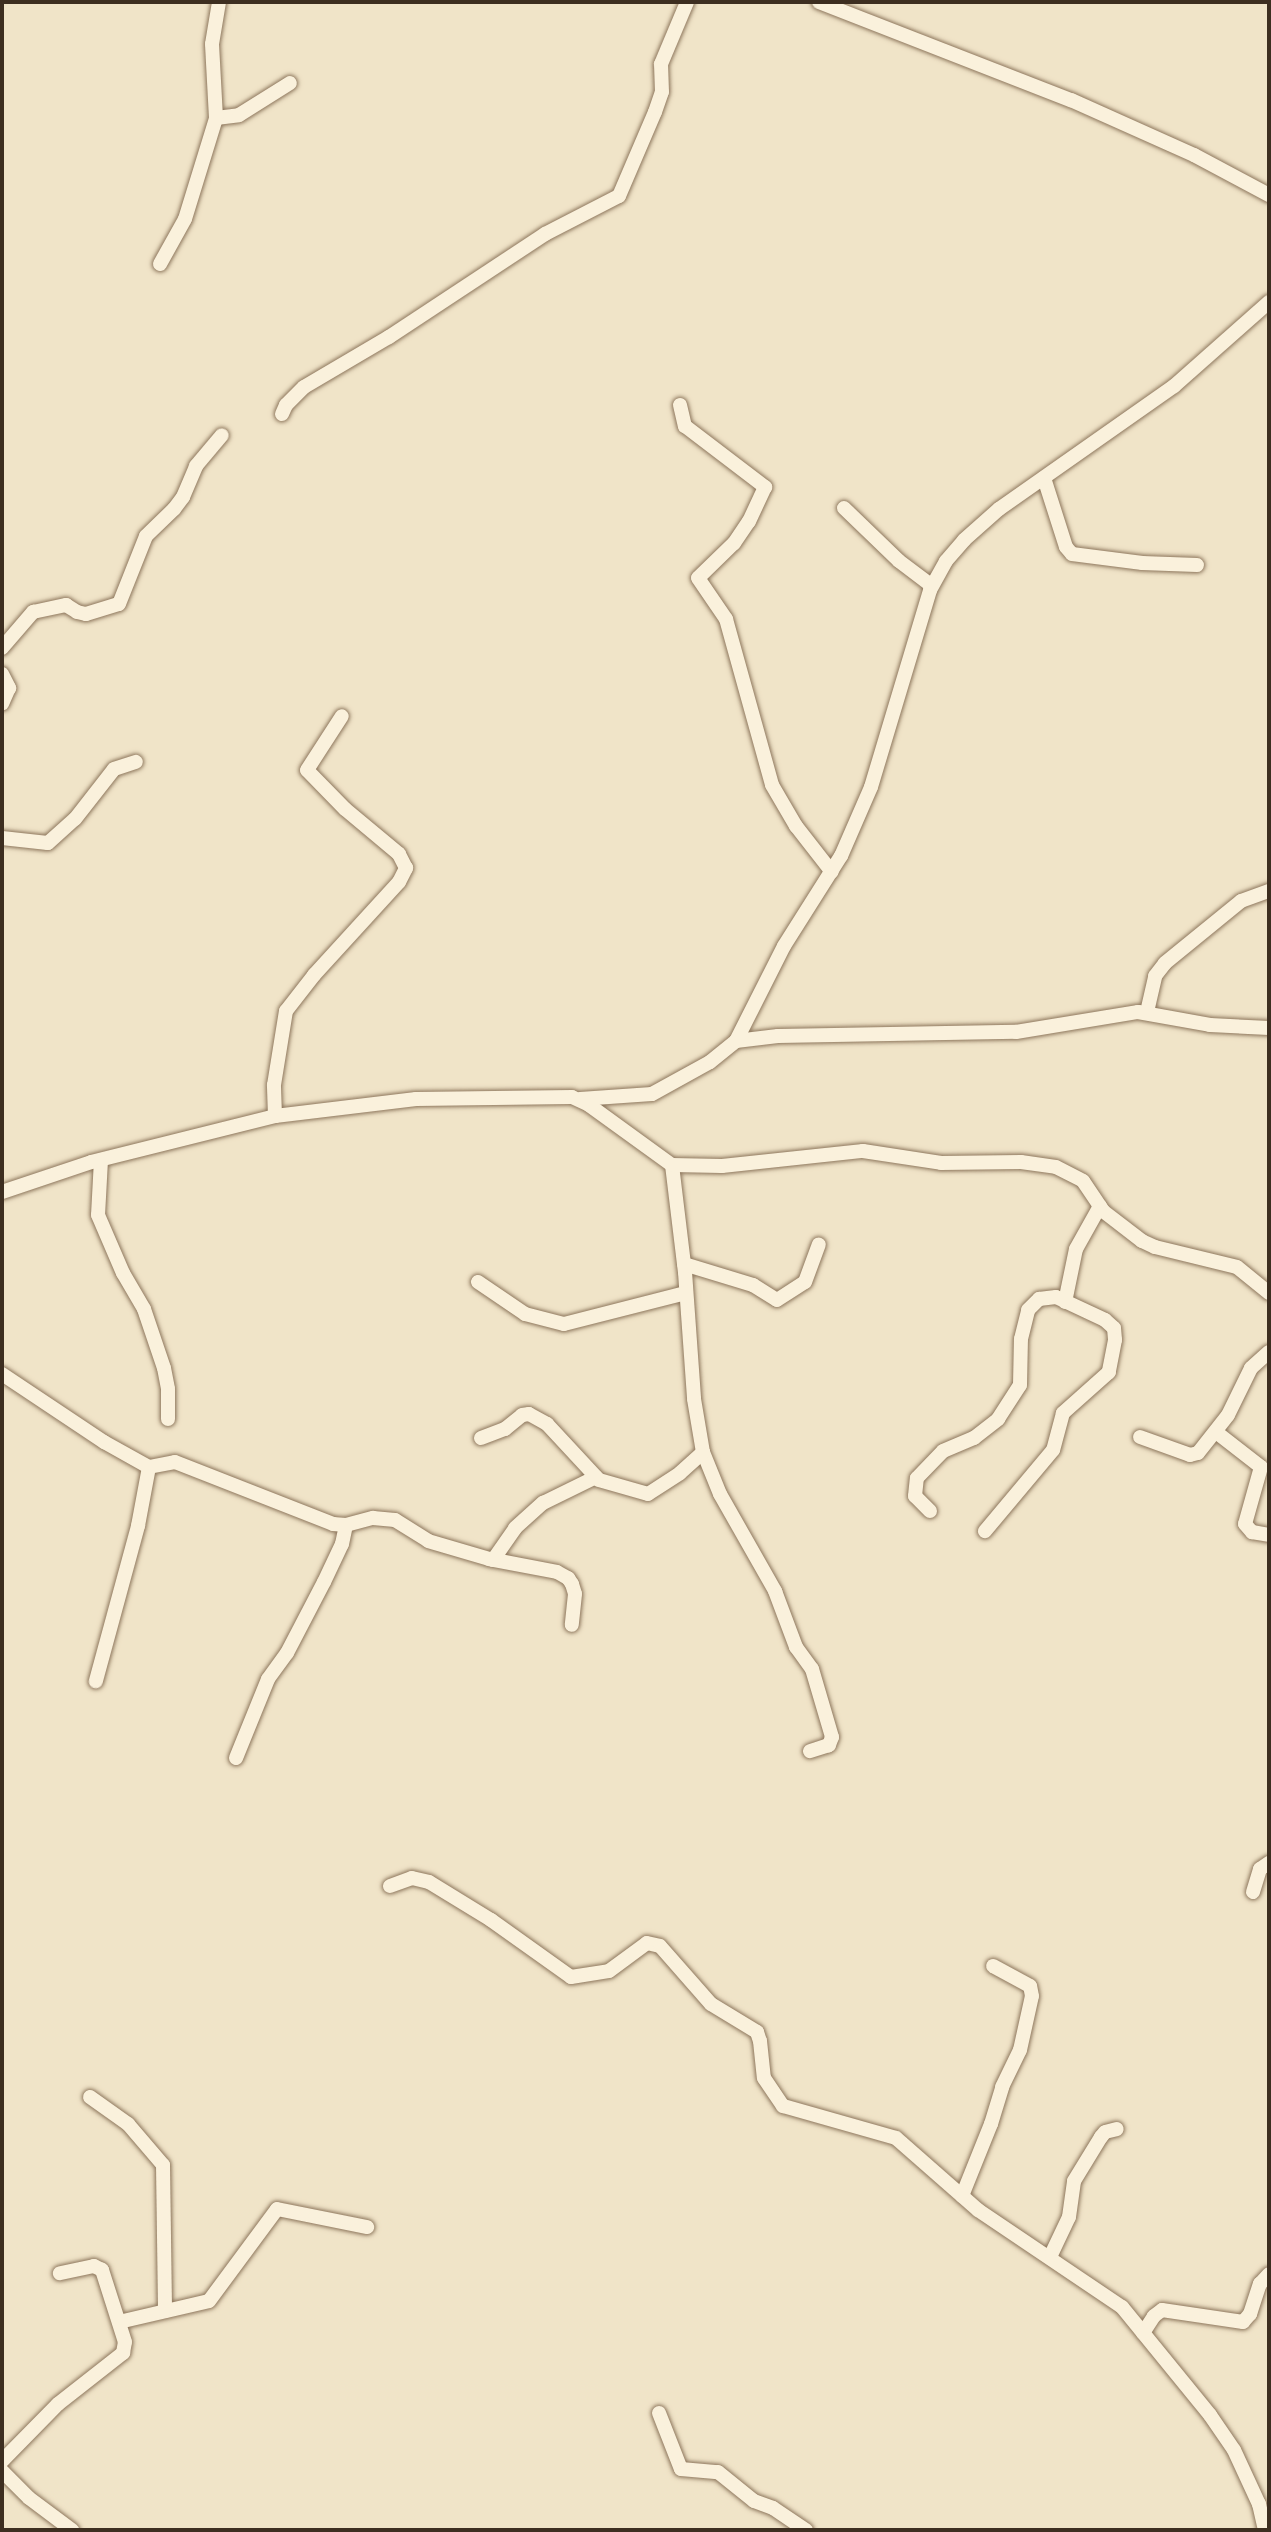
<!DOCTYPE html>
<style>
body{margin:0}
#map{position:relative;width:1271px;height:2532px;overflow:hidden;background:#f0e4c8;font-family:Georgia,serif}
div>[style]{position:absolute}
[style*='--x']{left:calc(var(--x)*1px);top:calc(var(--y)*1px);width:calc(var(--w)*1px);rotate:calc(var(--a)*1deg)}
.roads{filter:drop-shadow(0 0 2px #8d765c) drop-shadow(0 0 2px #8d765c)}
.minor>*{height:14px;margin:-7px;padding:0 7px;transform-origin:7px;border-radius:7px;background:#faf1dc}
span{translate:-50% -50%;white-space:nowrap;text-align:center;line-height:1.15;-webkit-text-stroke:6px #f7eed8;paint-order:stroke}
.frame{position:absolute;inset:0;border:4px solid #3d2e20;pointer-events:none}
</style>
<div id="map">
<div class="roads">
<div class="minor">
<i style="--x:819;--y:2;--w:270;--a:21.3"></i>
<i style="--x:1071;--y:100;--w:135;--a:24.1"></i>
<i style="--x:1194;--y:155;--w:85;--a:28.1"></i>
<i style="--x:216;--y:118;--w:23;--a:-7"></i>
<i style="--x:239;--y:115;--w:60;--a:-32.1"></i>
<i style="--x:160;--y:264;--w:51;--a:-60.9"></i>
<i style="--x:185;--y:219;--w:106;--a:-72.9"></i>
<i style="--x:216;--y:118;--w:74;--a:-93.1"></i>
<i style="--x:212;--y:44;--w:43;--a:-80.5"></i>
<i style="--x:680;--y:405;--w:22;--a:77"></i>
<i style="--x:685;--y:426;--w:101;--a:37.3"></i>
<i style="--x:765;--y:487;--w:38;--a:115"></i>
<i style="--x:749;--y:521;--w:27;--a:124"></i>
<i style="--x:734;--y:543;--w:50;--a:135.8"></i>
<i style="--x:698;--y:578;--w:50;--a:55.7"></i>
<i style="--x:726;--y:619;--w:172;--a:74.5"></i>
<i style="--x:772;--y:785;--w:48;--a:59.7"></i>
<i style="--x:796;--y:826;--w:58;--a:52"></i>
<i style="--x:282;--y:414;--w:10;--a:-66"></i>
<i style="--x:286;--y:405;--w:25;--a:-45"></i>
<i style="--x:304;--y:387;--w:99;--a:-30.5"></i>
<i style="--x:389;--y:337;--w:187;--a:-33.4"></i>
<i style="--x:545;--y:234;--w:83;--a:-27.2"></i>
<i style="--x:619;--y:196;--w:91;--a:-66.8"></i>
<i style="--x:655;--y:112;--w:21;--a:-71"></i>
<i style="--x:662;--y:92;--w:28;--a:-92"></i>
<i style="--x:661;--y:64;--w:67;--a:-67.2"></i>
<i style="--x:1044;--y:478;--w:72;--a:72.3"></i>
<i style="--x:1066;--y:547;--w:9;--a:49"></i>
<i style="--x:1072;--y:554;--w:71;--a:7.3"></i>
<i style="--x:1142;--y:563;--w:55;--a:2.1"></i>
<i style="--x:844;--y:508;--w:76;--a:43.9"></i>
<i style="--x:899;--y:561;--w:40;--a:37"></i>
<i style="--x:2;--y:648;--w:48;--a:-49.3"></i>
<i style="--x:33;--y:612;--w:34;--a:-12"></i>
<i style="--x:66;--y:605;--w:13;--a:32"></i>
<i style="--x:77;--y:612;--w:9;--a:13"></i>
<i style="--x:86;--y:614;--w:34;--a:-17"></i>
<i style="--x:119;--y:604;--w:73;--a:-68.3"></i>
<i style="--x:146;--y:536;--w:39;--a:-44"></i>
<i style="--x:174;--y:509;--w:15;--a:-53"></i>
<i style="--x:183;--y:497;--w:34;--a:-67"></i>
<i style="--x:196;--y:466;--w:40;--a:-50"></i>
<i style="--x:2;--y:674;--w:16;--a:63"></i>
<i style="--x:9;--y:688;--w:17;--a:114"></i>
<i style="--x:2;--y:838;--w:46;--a:6.2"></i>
<i style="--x:48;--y:843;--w:36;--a:-42"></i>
<i style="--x:75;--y:819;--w:63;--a:-52"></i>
<i style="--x:114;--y:769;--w:23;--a:-18"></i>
<i style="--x:1147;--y:1012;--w:37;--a:-77"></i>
<i style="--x:1155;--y:976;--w:16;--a:-52"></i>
<i style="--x:1165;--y:963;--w:98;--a:-39.2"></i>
<i style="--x:1241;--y:901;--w:30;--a:-20"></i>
<i style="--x:736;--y:1041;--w:42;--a:-6.8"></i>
<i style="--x:778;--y:1036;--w:238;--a:-1"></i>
<i style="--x:1016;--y:1032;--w:124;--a:-9.3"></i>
<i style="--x:1138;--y:1012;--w:73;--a:10.2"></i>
<i style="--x:1210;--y:1025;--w:59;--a:2.9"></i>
<i style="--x:580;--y:1099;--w:72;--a:-4"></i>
<i style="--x:652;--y:1094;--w:66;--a:-28.9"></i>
<i style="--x:710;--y:1062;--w:33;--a:-39"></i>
<i style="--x:736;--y:1041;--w:106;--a:-63.2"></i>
<i style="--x:784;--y:946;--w:107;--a:-57.7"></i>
<i style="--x:841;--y:856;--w:75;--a:-66.5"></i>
<i style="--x:871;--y:787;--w:206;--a:-73.3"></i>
<i style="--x:930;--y:590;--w:33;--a:-61"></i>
<i style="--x:946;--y:561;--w:28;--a:-49"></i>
<i style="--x:964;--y:540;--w:47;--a:-41.5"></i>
<i style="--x:999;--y:509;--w:214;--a:-35.1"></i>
<i style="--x:1174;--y:386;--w:127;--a:-41.5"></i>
<i style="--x:275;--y:1116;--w:31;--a:-92"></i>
<i style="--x:274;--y:1085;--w:75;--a:-80.8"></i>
<i style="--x:286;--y:1011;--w:46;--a:-52.1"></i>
<i style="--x:314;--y:975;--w:126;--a:-47.6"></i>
<i style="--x:399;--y:882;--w:16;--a:-63"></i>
<i style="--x:406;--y:868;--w:16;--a:-117"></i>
<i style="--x:399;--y:854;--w:70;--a:-140.2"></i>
<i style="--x:345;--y:809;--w:54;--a:-134.3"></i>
<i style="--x:307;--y:770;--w:64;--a:-57.1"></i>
<i style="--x:101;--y:1160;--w:55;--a:93.1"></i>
<i style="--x:98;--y:1215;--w:63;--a:66.7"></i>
<i style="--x:123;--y:1273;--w:42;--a:59.7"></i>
<i style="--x:144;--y:1309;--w:62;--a:71.3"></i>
<i style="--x:164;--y:1368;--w:21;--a:79"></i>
<i style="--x:168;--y:1389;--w:30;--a:90"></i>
<i style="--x:672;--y:1165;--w:108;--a:83.1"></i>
<i style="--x:685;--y:1272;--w:127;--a:85.9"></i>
<i style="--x:694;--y:1399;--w:54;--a:80.4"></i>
<i style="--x:703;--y:1452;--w:45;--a:68"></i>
<i style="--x:720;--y:1494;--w:112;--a:60.4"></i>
<i style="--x:775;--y:1591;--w:60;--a:69.4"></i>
<i style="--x:796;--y:1647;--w:27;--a:54"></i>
<i style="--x:812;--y:1669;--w:71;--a:73.6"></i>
<i style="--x:832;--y:1737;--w:9;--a:111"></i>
<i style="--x:829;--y:1745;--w:20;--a:162"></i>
<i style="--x:2;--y:1192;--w:94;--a:-18.6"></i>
<i style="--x:91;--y:1162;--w:190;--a:-14"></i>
<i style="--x:275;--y:1116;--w:142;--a:-6.9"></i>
<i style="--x:416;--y:1099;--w:156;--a:-0.7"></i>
<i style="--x:572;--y:1097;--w:19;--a:25"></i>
<i style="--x:589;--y:1105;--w:102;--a:35.9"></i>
<i style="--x:672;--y:1165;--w:50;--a:1.1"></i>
<i style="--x:722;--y:1166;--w:142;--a:-6.1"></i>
<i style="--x:863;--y:1151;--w:79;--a:8.7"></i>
<i style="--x:941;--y:1163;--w:80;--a:-0.7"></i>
<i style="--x:1021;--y:1162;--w:35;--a:8"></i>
<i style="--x:1056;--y:1167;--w:30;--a:27"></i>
<i style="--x:1083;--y:1181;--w:36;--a:56"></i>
<i style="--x:1103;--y:1211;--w:49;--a:37.6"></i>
<i style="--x:1142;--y:1241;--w:14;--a:25"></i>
<i style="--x:1155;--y:1247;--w:84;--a:13.7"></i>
<i style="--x:1237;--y:1267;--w:41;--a:39.1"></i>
<i style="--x:684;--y:1264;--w:72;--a:16.9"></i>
<i style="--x:753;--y:1285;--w:28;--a:32"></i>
<i style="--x:777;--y:1300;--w:33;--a:-33"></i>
<i style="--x:805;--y:1282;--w:40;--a:-69.8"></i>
<i style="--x:478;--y:1282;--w:57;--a:34.2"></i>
<i style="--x:525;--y:1314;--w:40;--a:14.4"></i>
<i style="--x:564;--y:1324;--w:126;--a:-14.3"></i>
<i style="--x:1065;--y:1302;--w:54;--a:-78.3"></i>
<i style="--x:1076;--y:1249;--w:49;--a:-60.8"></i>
<i style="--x:2;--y:1374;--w:123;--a:33.7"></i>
<i style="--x:104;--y:1442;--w:51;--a:29.1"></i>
<i style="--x:149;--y:1467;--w:60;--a:100.6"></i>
<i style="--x:138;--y:1526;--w:161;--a:105.2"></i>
<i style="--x:1216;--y:1432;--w:57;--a:37.9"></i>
<i style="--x:1261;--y:1467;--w:59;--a:105.7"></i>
<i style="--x:1245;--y:1524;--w:11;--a:49"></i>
<i style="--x:1252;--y:1532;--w:17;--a:10"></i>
<i style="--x:1140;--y:1437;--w:53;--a:19.8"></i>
<i style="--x:1190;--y:1455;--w:8;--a:-14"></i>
<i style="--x:1198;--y:1453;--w:48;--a:-51.7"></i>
<i style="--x:1228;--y:1415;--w:52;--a:-63.9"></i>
<i style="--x:1251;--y:1368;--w:24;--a:-42"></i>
<i style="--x:481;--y:1438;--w:26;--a:-21"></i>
<i style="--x:505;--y:1429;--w:22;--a:-39"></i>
<i style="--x:522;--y:1415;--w:7;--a:-8"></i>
<i style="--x:529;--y:1414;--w:21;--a:29"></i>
<i style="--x:547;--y:1424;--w:76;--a:47.1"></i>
<i style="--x:599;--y:1480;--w:51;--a:15.9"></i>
<i style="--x:648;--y:1494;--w:38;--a:-33"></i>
<i style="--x:680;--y:1473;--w:31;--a:-42"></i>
<i style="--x:149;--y:1467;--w:26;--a:-11"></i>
<i style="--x:175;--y:1462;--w:170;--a:21.4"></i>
<i style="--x:333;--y:1524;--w:13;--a:4"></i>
<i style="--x:346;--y:1525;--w:28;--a:-15"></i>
<i style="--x:373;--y:1518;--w:22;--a:5"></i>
<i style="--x:395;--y:1520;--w:39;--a:32"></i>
<i style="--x:428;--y:1541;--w:64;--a:16.4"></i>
<i style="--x:489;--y:1559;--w:69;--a:10.8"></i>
<i style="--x:557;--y:1572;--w:13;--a:29"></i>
<i style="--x:568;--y:1578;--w:7;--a:56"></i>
<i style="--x:572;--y:1584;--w:10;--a:73"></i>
<i style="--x:575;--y:1594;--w:31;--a:96"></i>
<i style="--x:930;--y:1511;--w:21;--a:-135"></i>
<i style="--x:915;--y:1496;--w:18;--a:-84"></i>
<i style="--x:917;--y:1478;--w:37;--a:-46"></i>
<i style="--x:943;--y:1451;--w:34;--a:-23"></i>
<i style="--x:974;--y:1438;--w:31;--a:-38"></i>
<i style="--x:998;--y:1419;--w:40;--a:-57.1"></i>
<i style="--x:1020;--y:1385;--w:46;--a:-88.8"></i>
<i style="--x:1021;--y:1339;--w:30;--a:-76"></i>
<i style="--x:1028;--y:1310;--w:16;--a:-45"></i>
<i style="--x:1039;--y:1299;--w:17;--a:-7"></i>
<i style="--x:1056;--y:1297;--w:54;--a:25.1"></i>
<i style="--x:1105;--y:1320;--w:12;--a:42"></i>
<i style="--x:1114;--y:1328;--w:12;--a:85"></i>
<i style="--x:1115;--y:1340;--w:33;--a:101"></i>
<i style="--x:1109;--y:1372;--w:62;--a:138.3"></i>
<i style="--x:1063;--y:1413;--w:38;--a:105"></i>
<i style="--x:1053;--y:1450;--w:106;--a:130"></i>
<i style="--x:493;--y:1560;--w:39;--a:-55"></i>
<i style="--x:515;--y:1528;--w:38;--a:-42"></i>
<i style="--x:543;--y:1503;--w:59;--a:-26.1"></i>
<i style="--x:236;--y:1758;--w:85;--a:-67.9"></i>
<i style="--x:268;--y:1679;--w:32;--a:-54"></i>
<i style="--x:287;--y:1653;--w:80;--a:-62.5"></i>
<i style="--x:324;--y:1582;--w:42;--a:-64.7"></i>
<i style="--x:342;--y:1544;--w:19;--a:-78"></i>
<i style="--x:390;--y:1886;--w:23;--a:-20"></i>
<i style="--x:412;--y:1878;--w:17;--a:13"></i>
<i style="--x:429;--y:1882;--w:73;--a:31.5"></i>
<i style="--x:491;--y:1920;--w:98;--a:35.5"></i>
<i style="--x:571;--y:1977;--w:38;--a:-9"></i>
<i style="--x:609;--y:1971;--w:47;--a:-36.4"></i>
<i style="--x:647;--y:1943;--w:13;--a:13"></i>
<i style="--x:660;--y:1946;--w:77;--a:48.7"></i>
<i style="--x:711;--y:2004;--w:54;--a:31.3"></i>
<i style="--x:757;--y:2032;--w:9;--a:72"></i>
<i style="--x:760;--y:2041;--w:37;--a:84"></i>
<i style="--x:764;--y:2078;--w:34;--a:56"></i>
<i style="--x:783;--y:2106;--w:117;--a:15.8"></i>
<i style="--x:896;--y:2138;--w:109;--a:41.3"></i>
<i style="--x:978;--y:2210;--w:174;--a:34"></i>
<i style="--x:1122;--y:2307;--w:139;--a:50.8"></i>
<i style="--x:1210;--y:2415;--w:42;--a:55.6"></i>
<i style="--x:1234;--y:2450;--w:60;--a:65.2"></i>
<i style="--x:1259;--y:2504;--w:27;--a:77"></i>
<i style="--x:1253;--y:1892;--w:24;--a:-73"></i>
<i style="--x:1260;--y:1869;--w:11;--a:-34"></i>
<i style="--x:90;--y:2097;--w:47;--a:35.4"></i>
<i style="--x:128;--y:2124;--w:54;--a:49.5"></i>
<i style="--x:163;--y:2165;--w:146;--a:89.2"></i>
<i style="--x:962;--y:2196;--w:78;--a:-68.1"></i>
<i style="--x:991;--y:2124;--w:39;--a:-73"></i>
<i style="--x:1002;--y:2087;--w:41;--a:-64.1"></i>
<i style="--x:1020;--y:2050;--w:55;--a:-77.5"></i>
<i style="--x:1032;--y:1996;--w:10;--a:-101"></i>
<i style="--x:1030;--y:1986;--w:42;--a:-151.6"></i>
<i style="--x:1050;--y:2257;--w:44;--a:-64.6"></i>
<i style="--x:1069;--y:2217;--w:36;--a:-82"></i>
<i style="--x:1074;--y:2181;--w:52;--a:-58.5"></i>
<i style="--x:1101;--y:2137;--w:6;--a:-51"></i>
<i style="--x:1105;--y:2132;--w:12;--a:-14"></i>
<i style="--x:119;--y:2322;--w:92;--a:-13.1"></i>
<i style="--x:209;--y:2301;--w:114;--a:-53.5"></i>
<i style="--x:277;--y:2209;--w:92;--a:11.3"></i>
<i style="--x:1143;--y:2333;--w:20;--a:-57"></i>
<i style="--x:1154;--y:2316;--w:10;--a:-37"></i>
<i style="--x:1162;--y:2310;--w:82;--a:8.4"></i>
<i style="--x:1243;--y:2322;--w:11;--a:-49"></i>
<i style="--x:1250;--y:2314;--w:32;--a:-72"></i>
<i style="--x:1260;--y:2284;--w:13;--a:-48"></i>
<i style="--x:659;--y:2413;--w:60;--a:68.6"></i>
<i style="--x:681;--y:2469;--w:37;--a:5"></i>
<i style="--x:718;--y:2472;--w:46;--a:38.9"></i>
<i style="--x:754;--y:2501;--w:20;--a:20"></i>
<i style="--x:773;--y:2508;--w:40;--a:34"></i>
<i style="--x:2;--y:2461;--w:80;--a:-45.5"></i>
<i style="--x:58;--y:2404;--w:83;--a:-38.1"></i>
<i style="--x:123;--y:2353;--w:11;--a:-80"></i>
<i style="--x:125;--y:2342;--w:76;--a:-107.7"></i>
<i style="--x:102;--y:2270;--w:9;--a:-153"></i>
<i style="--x:94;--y:2266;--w:35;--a:168"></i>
<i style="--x:2;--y:2471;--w:38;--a:45"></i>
<i style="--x:29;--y:2498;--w:54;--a:36.7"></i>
</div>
</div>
<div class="frame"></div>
</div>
